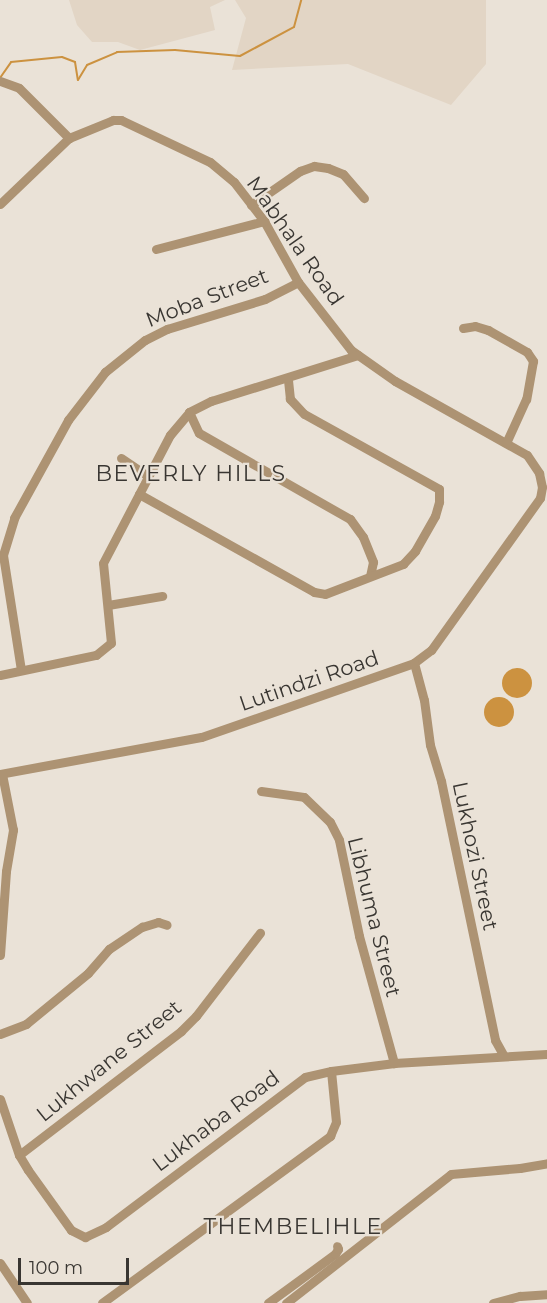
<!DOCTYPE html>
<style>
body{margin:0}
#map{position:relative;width:547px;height:1303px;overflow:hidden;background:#eae2d7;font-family:Montserrat,sans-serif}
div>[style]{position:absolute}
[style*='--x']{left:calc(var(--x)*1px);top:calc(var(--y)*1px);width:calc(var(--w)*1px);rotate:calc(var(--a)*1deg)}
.built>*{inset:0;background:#e2d5c5}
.water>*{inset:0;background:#cc9240}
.round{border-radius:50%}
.stream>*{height:2px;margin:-1px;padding:0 1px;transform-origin:1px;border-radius:1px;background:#cc9240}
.minor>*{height:9px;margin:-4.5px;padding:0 4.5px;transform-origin:4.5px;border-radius:4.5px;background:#ad9373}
span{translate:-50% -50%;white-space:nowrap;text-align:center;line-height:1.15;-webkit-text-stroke:4.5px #eae2d7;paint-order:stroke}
.street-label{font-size:21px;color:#393632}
.neighbourhood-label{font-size:22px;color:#393632;letter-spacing:1.5px}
.scale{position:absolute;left:18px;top:1258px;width:111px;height:27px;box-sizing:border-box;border:3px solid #393632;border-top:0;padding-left:8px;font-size:18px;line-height:21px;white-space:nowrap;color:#393632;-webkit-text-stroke:4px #eae2d7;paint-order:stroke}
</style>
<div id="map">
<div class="built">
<i style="clip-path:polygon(69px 0,225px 0,210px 7px,215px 30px,140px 50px,118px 42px,92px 42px,77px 25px)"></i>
<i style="clip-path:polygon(235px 0,486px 0,486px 64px,451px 105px,348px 64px,232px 70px,246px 18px)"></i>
</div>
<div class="water">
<i class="round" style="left:502px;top:668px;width:30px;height:30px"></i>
<i class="round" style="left:484px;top:697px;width:30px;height:30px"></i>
</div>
<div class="stream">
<i style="--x:0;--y:78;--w:19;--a:-55"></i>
<i style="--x:11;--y:62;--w:51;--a:-5.6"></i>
<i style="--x:62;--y:57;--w:14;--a:21"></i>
<i style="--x:75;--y:62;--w:18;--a:81"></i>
<i style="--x:78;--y:80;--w:17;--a:-59"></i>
<i style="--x:87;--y:65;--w:33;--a:-23"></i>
<i style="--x:117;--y:52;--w:58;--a:-2"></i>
<i style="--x:175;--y:50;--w:65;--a:5.3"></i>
<i style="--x:240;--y:56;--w:61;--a:-28.2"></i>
<i style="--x:294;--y:27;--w:28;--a:-75"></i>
</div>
<div class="minor">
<i style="--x:0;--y:81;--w:20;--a:20"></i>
<i style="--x:19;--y:88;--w:71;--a:45"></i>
<i style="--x:0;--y:204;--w:95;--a:-43.7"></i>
<i style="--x:69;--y:138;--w:48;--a:-22.2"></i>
<i style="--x:113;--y:120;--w:8;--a:0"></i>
<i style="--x:121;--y:120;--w:98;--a:25.3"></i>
<i style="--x:210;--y:162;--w:31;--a:40"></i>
<i style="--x:234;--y:182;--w:49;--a:52.4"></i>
<i style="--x:264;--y:221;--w:70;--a:60.9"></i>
<i style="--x:298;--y:282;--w:86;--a:52.1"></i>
<i style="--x:351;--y:350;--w:54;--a:35.2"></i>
<i style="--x:395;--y:381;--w:151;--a:29.3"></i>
<i style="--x:527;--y:455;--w:22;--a:56"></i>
<i style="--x:539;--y:473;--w:14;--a:78"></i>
<i style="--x:542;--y:487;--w:11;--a:100"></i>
<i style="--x:540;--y:498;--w:187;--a:125.6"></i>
<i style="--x:431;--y:650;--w:21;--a:143"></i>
<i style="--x:414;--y:663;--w:225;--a:160.8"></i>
<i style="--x:201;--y:737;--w:204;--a:169.6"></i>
<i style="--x:251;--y:205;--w:60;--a:-34.8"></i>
<i style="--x:300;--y:171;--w:15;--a:-20"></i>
<i style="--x:314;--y:166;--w:14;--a:8"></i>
<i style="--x:328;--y:168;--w:16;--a:22"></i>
<i style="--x:343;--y:174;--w:32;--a:49"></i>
<i style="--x:156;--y:249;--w:112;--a:-14.5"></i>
<i style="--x:463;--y:328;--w:12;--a:-9"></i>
<i style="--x:475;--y:326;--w:14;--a:17"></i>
<i style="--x:488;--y:330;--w:45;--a:29.4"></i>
<i style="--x:527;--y:352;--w:11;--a:56"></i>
<i style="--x:533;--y:361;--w:39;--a:100"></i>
<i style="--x:526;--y:399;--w:48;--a:114.4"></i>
<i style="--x:189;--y:412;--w:23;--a:65"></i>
<i style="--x:199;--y:433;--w:174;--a:29.7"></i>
<i style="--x:350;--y:519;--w:22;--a:54"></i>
<i style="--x:363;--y:537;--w:27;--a:68"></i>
<i style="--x:373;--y:562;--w:14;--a:102"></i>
<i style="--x:121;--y:458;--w:32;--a:34"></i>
<i style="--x:139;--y:494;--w:201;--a:29.2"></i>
<i style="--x:314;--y:592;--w:11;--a:10"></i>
<i style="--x:325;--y:594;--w:84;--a:-21"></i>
<i style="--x:403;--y:564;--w:18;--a:-47"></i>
<i style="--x:415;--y:551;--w:40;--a:-60.3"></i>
<i style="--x:435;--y:516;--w:15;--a:-74"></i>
<i style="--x:439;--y:502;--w:13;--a:-90"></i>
<i style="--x:439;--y:489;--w:154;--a:-150.9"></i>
<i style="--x:304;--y:414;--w:21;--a:-133"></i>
<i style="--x:290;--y:399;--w:20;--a:-96"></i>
<i style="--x:108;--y:605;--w:55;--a:-9.5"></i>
<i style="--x:414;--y:663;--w:38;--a:75"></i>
<i style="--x:424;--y:700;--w:45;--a:82.4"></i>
<i style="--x:430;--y:745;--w:38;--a:73"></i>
<i style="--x:441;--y:781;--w:265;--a:78.2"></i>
<i style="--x:495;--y:1040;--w:18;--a:61"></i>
<i style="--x:21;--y:670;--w:116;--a:-98.9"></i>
<i style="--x:3;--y:555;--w:39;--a:-73"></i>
<i style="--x:14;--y:518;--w:112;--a:-61.1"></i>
<i style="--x:68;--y:420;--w:61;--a:-52.4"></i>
<i style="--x:105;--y:372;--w:51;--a:-38.7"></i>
<i style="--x:145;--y:340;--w:25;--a:-27"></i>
<i style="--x:167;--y:329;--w:102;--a:-17"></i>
<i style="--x:265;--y:299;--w:37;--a:-27"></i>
<i style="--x:0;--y:675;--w:98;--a:-11.8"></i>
<i style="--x:96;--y:655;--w:19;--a:-39"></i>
<i style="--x:111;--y:643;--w:80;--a:-95.7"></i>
<i style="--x:103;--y:563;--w:144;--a:-62.4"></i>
<i style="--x:170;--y:435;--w:30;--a:-50"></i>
<i style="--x:189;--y:412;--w:25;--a:-27"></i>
<i style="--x:211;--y:401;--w:154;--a:-17.4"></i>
<i style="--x:261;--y:791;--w:43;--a:7.9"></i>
<i style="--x:304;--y:797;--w:36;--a:44"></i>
<i style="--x:330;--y:822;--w:20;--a:63"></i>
<i style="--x:339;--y:840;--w:98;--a:78.2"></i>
<i style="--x:359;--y:936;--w:132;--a:74.6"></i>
<i style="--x:0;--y:955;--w:84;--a:-85.9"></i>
<i style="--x:6;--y:871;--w:42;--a:-80.3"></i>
<i style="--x:13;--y:830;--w:57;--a:-101.1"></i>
<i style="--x:0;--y:1034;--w:28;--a:-21"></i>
<i style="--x:26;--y:1024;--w:80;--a:-39.4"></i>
<i style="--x:88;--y:973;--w:32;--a:-49"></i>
<i style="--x:109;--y:949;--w:40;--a:-34"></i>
<i style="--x:142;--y:927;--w:17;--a:-17"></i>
<i style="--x:158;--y:922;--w:9;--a:18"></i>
<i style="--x:0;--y:1099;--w:59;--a:71.3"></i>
<i style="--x:19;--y:1155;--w:17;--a:59"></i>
<i style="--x:28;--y:1170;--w:74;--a:54.4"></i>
<i style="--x:71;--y:1230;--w:16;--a:27"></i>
<i style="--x:85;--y:1237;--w:23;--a:-25"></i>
<i style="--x:106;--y:1227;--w:249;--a:-37"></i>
<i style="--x:305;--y:1077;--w:27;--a:-13"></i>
<i style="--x:331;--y:1071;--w:64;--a:-7.2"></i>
<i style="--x:394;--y:1063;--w:153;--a:-3.4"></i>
<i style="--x:19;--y:1155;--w:204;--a:-37.4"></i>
<i style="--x:181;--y:1031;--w:21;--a:-45"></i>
<i style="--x:196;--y:1016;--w:105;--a:-52.4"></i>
<i style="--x:0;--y:1263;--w:48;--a:56"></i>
<i style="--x:102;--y:1303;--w:283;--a:-36.2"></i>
<i style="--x:330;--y:1136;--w:15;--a:-67"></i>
<i style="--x:336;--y:1122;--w:51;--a:-95.6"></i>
<i style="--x:268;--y:1303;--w:83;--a:-36.2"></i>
<i style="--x:335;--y:1254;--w:6;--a:-59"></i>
<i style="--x:338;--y:1249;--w:3;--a:-108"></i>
<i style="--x:286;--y:1303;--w:209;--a:-38"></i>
<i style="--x:451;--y:1174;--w:69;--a:-5"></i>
<i style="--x:520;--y:1168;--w:27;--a:-10"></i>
<i style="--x:493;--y:1303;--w:28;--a:-15"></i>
<i style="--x:520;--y:1296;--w:27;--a:-4"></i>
</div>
<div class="street-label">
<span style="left:295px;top:241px;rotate:55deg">Mabhala Road</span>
<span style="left:207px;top:298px;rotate:-21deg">Moba Street</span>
<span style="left:309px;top:681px;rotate:-19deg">Lutindzi Road</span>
<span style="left:475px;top:856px;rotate:78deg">Lukhozi Street</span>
<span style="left:374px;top:917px;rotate:76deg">Libhuma Street</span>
<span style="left:109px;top:1061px;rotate:-39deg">Lukhwane Street</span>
<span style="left:216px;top:1121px;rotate:-37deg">Lukhaba Road</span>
</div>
<div class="neighbourhood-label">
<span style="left:191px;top:474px">BEVERLY HILLS</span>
<span style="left:293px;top:1227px">THEMBELIHLE</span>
</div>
<div class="scale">100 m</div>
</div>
